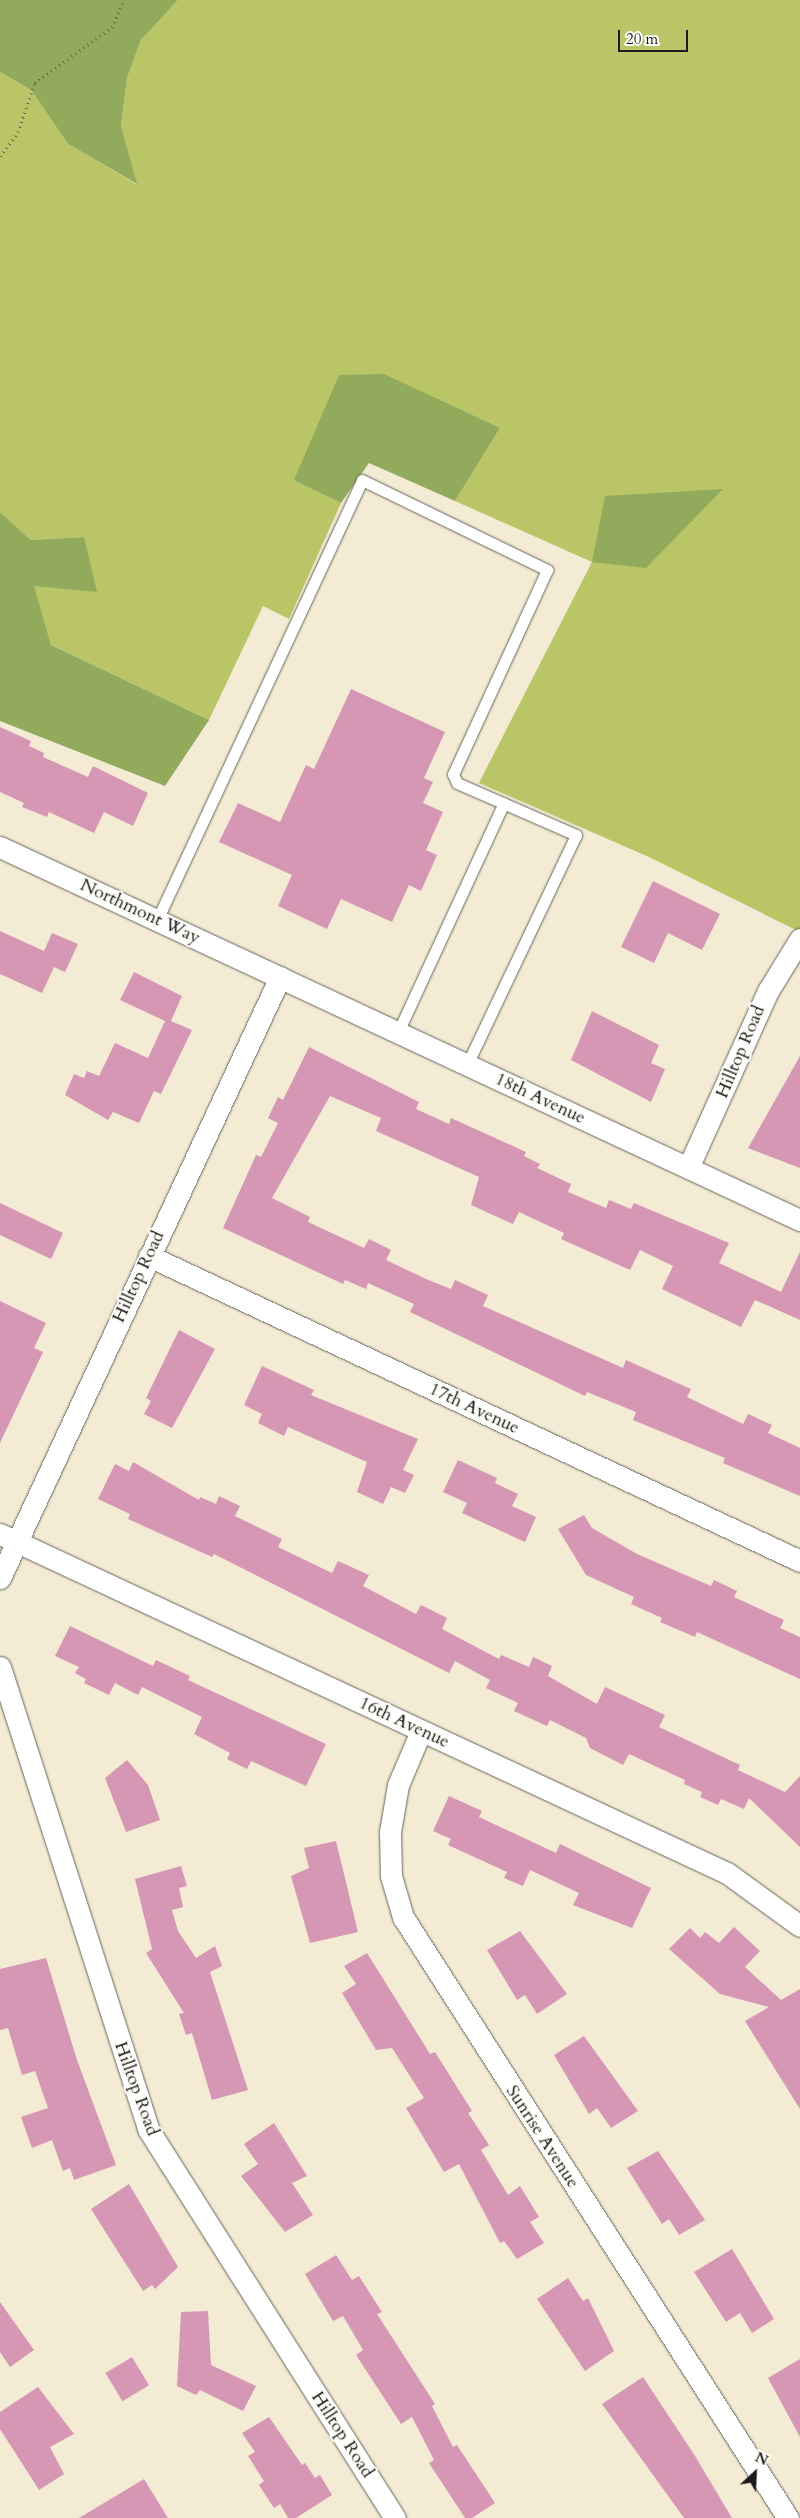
<!DOCTYPE html>
<style>
body{margin:0}
#map{position:relative;width:800px;height:2518px;overflow:hidden;background:#f3ebd4;font-family:Cardo,serif}
div>[style]{position:absolute}
[style*='--x']{left:calc(var(--x)*1px);top:calc(var(--y)*1px);width:calc(var(--w)*1px);rotate:calc(var(--a)*1deg)}
.green>*{inset:0;background:#b9c567}
.forest>*{inset:0;background:#92aa5c}
.building>*{inset:0;background:#d697b5;transform-origin:0 0}
.path>*{height:3px;margin-top:-1.5px;transform-origin:0;background:repeating-linear-gradient(90deg,#67645c 0 1px,transparent 0 5px)}
.roads{filter:drop-shadow(0 0 1px #67645c) drop-shadow(0 0 1px #67645c)}
.service>*{height:11px;margin:-5.5px;padding:0 5.5px;transform-origin:5.5px;border-radius:5.5px;background:#fff}
.minor>*{height:21px;margin:-10.5px;padding:0 10.5px;transform-origin:10.5px;border-radius:10.5px;background:#fff}
span{translate:-50% -50%;white-space:nowrap;text-align:center;line-height:1.15;-webkit-text-stroke:4px #fdfcf7;paint-order:stroke}
.street-label{font-size:18px;color:#1c1c1c}
.north{position:absolute;left:730px;top:2448px;width:50px;height:50px;-webkit-text-stroke:4px #fdfcf7;paint-order:stroke;rotate:25deg;font-size:14px;font-weight:700;line-height:20px;text-align:center;color:#1c1c1c}
.north::after{content:'';display:block;margin:auto;width:18px;height:22px;background:#1c1c1c;clip-path:polygon(50% 0,100% 100%,50% 72%,0 100%)}
.scale{position:absolute;left:618px;top:30px;width:70px;height:22px;box-sizing:border-box;border:2px solid #1c1c1c;border-top:0;padding-left:6px;font-size:15px;line-height:18px;white-space:nowrap;color:#1c1c1c;-webkit-text-stroke:4px #fdfcf7;paint-order:stroke}
</style>
<div id="map">
<div class="green">
<i style="clip-path:polygon(178px 0,800px 0,800px 932px,649px 857px,479px 783px,592px 562px,455px 501px,500px 428px,294px 479px,341px 503px,289px 619px,263px 606px,209px 720px,51px 645px,33px 586px,84px 537px,31px 540px,0 512px,0 72px,31px 90px,68px 144px,136px 184px,121px 126px,127px 78px,141px 40px)"></i>
</div>
<div class="forest">
<i style="clip-path:polygon(0 0,178px 0,141px 40px,127px 78px,121px 126px,137px 184px,68px 144px,31px 90px,0 72px)"></i>
<i style="clip-path:polygon(384px 374px,500px 428px,455px 501px,369px 463px,341px 503px,294px 480px,339px 375px)"></i>
<i style="clip-path:polygon(723px 489px,646px 568px,592px 562px,605px 496px)"></i>
<i style="clip-path:polygon(0 512px,31px 540px,84px 537px,97px 592px,34px 586px,51px 645px,209px 720px,165px 786px,0 721px)"></i>
</div>
<div class="building">
<i style="clip-path:polygon(351px 689px,445px 732px,424px 778px,433px 782px,423px 803px,443px 812px,426px 850px,437px 855px,421px 891px,409px 885px,392px 922px,341px 899px,327px 929px,278px 906px,292px 875px,219px 842px,238px 803px,280px 822px,306px 765px,314px 769px)"></i>
<i style="clip-path:polygon(0 727px,31px 741px,29px 746px,44px 753px,43px 757px,88px 777px,93px 766px,148px 793px,133px 826px,104px 812px,94px 833px,49px 812px,47px 817px,22px 807px,24px 803px,0 792px)"></i>
<i style="clip-path:polygon(653px 881px,720px 914px,702px 950px,668px 933px,654px 963px,621px 947px)"></i>
<i style="clip-path:polygon(0 931px,44px 951px,52px 933px,78px 944px,65px 972px,54px 967px,42px 993px,0 974px)"></i>
<i style="clip-path:polygon(134px 972px,182px 996px,171px 1021px,192px 1030px,161px 1094px,154px 1091px,139px 1123px,113px 1112px,108px 1120px,65px 1095px,74px 1074px,84px 1078px,87px 1071px,99px 1076px,115px 1043px,148px 1058px,165px 1021px,120px 1000px)"></i>
<i style="clip-path:polygon(592px 1011px,659px 1045px,651px 1063px,665px 1069px,651px 1102px,571px 1060px)"></i>
<i style="clip-path:polygon(309px 1047px,419px 1102px,416px 1109px,449px 1124px,451px 1118px,526px 1152px,524px 1156px,540px 1164px,537px 1168px,571px 1184px,568px 1192px,606px 1208px,609px 1200px,631px 1209px,634px 1203px,729px 1243px,719px 1263px,781px 1292px,800px 1252px,800px 1320px,755px 1300px,741px 1327px,662px 1289px,673px 1266px,640px 1250px,630px 1270px,561px 1239px,564px 1233px,519px 1212px,513px 1224px,471px 1205px,479px 1177px,376px 1131px,381px 1118px,330px 1096px,272px 1198px,310px 1217px,308px 1222px,364px 1248px,369px 1239px,391px 1250px,386px 1260px,426px 1279px,451px 1289px,455px 1280px,488px 1295px,483px 1306px,623px 1368px,626px 1360px,691px 1389px,687px 1397px,743px 1424px,748px 1414px,772px 1425px,768px 1433px,800px 1448px,800px 1496px,723px 1463px,725px 1458px,633px 1420px,636px 1412px,587px 1392px,585px 1396px,410px 1312px,414px 1304px,368px 1283px,366px 1289px,345px 1280px,343px 1284px,223px 1228px,256px 1155px,261px 1157px,278px 1123px,268px 1118px,278px 1097px,283px 1100px)"></i>
<i style="clip-path:polygon(800px 1056px,800px 1168px,748px 1148px)"></i>
<i style="clip-path:polygon(0 1203px,63px 1233px,51px 1259px,0 1235px)"></i>
<i style="clip-path:polygon(0 1301px,46px 1323px,34px 1348px,43px 1352px,0 1443px)"></i>
<i style="clip-path:polygon(179px 1330px,215px 1349px,172px 1428px,144px 1414px,151px 1401px,146px 1398px)"></i>
<i style="clip-path:polygon(262px 1366px,314px 1390px,311px 1395px,418px 1439px,403px 1470px,414px 1475px,405px 1493px,391px 1487px,383px 1504px,357px 1492px,367px 1462px,288px 1427px,284px 1436px,258px 1423px,262px 1414px,244px 1405px)"></i>
<i style="clip-path:polygon(458px 1460px,497px 1478px,495px 1483px,518px 1494px,512px 1506px,536px 1517px,525px 1542px,462px 1513px,467px 1503px,443px 1492px)"></i>
<i style="clip-path:polygon(133px 1462px,199px 1500px,200px 1497px,216px 1504px,219px 1496px,240px 1506px,235px 1516px,282px 1539px,278px 1547px,332px 1573px,338px 1561px,369px 1575px,363px 1586px,416px 1614px,421px 1605px,447px 1618px,442px 1629px,499px 1659px,501px 1655px,529px 1667px,533px 1657px,552px 1666px,548px 1676px,597px 1704px,605px 1687px,665px 1715px,659px 1727px,740px 1765px,738px 1770px,785px 1792px,800px 1776px,800px 1847px,749px 1798px,744px 1809px,721px 1799px,718px 1805px,700px 1797px,702px 1792px,684px 1784px,685px 1780px,629px 1754px,623px 1765px,590px 1748px,586px 1738px,550px 1720px,547px 1726px,514px 1711px,518px 1703px,486px 1688px,490px 1680px,455px 1661px,449px 1673px,214px 1554px,212px 1557px,128px 1519px,130px 1514px,98px 1499px,115px 1464px,129px 1471px)"></i>
<i style="clip-path:polygon(584px 1515px,592px 1528px,637px 1554px,711px 1586px,714px 1580px,737px 1591px,734px 1597px,784px 1620px,780px 1628px,800px 1637px,800px 1679px,697px 1632px,695px 1637px,660px 1622px,662px 1618px,631px 1604px,634px 1597px,586px 1575px,558px 1529px)"></i>
<i style="clip-path:polygon(70px 1626px,153px 1666px,156px 1660px,190px 1676px,188px 1680px,326px 1744px,306px 1786px,251px 1761px,247px 1769px,227px 1759px,230px 1753px,194px 1734px,202px 1717px,142px 1687px,138px 1695px,115px 1683px,109px 1695px,84px 1683px,86px 1679px,75px 1673px,79px 1667px,55px 1656px)"></i>
<i style="clip-path:polygon(127px 1760px,148px 1785px,160px 1820px,126px 1832px,105px 1778px)"></i>
<i style="clip-path:polygon(449px 1796px,482px 1811px,479px 1817px,556px 1853px,560px 1844px,651px 1888px,632px 1928px,573px 1905px,579px 1893px,530px 1870px,523px 1886px,504px 1878px,507px 1872px,448px 1845px,451px 1839px,433px 1831px)"></i>
<i style="clip-path:polygon(336px 1841px,358px 1932px,310px 1943px,291px 1876px,309px 1868px,304px 1848px)"></i>
<i style="clip-path:polygon(181px 1866px,187px 1886px,179px 1888px,183px 1907px,172px 1910px,178px 1931px,196px 1958px,215px 1946px,222px 1966px,210px 1972px,248px 2090px,212px 2100px,192px 2033px,186px 2035px,179px 2014px,184px 2013px,146px 1953px,152px 1949px,135px 1879px)"></i>
<i style="clip-path:polygon(734px 1927px,760px 1951px,745px 1967px,781px 2000px,800px 1989px,800px 2109px,745px 2021px,769px 2007px,720px 1994px,669px 1949px,690px 1928px,700px 1938px,705px 1932px,719px 1943px)"></i>
<i style="clip-path:polygon(520px 1931px,567px 1994px,537px 2014px,525px 1995px,517px 2000px,487px 1950px)"></i>
<i style="clip-path:polygon(367px 1953px,430px 2054px,435px 2052px,472px 2111px,468px 2113px,489px 2145px,481px 2150px,508px 2195px,520px 2186px,539px 2217px,530px 2222px,544px 2243px,517px 2259px,504px 2241px,500px 2243px,459px 2164px,444px 2172px,406px 2108px,424px 2098px,392px 2048px,376px 2050px,342px 1993px,356px 1984px,344px 1966px)"></i>
<i style="clip-path:polygon(46px 1958px,77px 2060px,116px 2165px,74px 2180px,70px 2168px,63px 2171px,52px 2140px,32px 2148px,21px 2117px,48px 2108px,35px 2071px,22px 2075px,8px 2028px,0 2030px,0 1969px)"></i>
<i style="clip-path:polygon(584px 2036px,638px 2111px,611px 2128px,597px 2108px,589px 2114px,554px 2055px)"></i>
<i style="clip-path:polygon(274px 2123px,307px 2176px,292px 2183px,313px 2215px,285px 2232px,241px 2176px,258px 2164px,244px 2144px)"></i>
<i style="clip-path:polygon(658px 2151px,705px 2220px,679px 2235px,669px 2219px,662px 2224px,627px 2168px)"></i>
<i style="clip-path:polygon(129px 2184px,178px 2267px,155px 2289px,152px 2285px,143px 2291px,91px 2209px)"></i>
<i style="clip-path:polygon(732px 2249px,774px 2319px,752px 2333px,740px 2313px,726px 2322px,694px 2272px)"></i>
<i style="clip-path:polygon(336px 2255px,352px 2280px,359px 2276px,382px 2312px,377px 2314px,435px 2404px,432px 2406px,453px 2447px,457px 2445px,495px 2503px,472px 2518px,465px 2518px,429px 2463px,434px 2460px,412px 2417px,401px 2424px,356px 2355px,363px 2350px,343px 2316px,333px 2321px,305px 2274px)"></i>
<i style="clip-path:polygon(568px 2278px,583px 2301px,588px 2298px,614px 2351px,585px 2371px,537px 2299px)"></i>
<i style="clip-path:polygon(0 2302px,34px 2350px,10px 2367px,0 2352px)"></i>
<i style="clip-path:polygon(208px 2311px,211px 2365px,256px 2386px,243px 2411px,200px 2390px,196px 2395px,177px 2386px,181px 2312px)"></i>
<i style="left:132px;top:2357px;width:33px;height:31px;rotate:59deg"></i>
<i style="clip-path:polygon(800px 2359px,800px 2437px,768px 2378px)"></i>
<i style="clip-path:polygon(643px 2377px,695px 2456px,732px 2518px,684px 2518px,602px 2404px)"></i>
<i style="clip-path:polygon(38px 2387px,74px 2434px,50px 2447px,64px 2474px,39px 2490px,0 2429px,0 2412px)"></i>
<i style="clip-path:polygon(269px 2417px,302px 2465px,305px 2463px,315px 2478px,320px 2475px,332px 2495px,296px 2518px,288px 2518px,280px 2504px,274px 2508px,259px 2485px,264px 2481px,248px 2456px,255px 2452px,242px 2433px)"></i>
<i style="clip-path:polygon(144px 2479px,168px 2518px,79px 2518px)"></i>
</div>
<div class="path">
<i style="--x:0;--y:156;--w:30;--a:-53"></i>
<i style="--x:18;--y:132;--w:52;--a:-70.9"></i>
<i style="--x:35;--y:83;--w:95;--a:-36"></i>
<i style="--x:112;--y:27;--w:30;--a:-66"></i>
</div>
<div class="roads">
<div class="service">
<i style="--x:157;--y:920;--w:485;--a:-65"></i>
<i style="--x:362;--y:480;--w:206;--a:25.9"></i>
<i style="--x:547;--y:570;--w:225;--a:114.7"></i>
<i style="--x:453;--y:774;--w:10;--a:66"></i>
<i style="--x:457;--y:783;--w:130;--a:23.6"></i>
<i style="--x:576;--y:835;--w:255;--a:115.4"></i>
<i style="--x:398;--y:1032;--w:252;--a:-65.2"></i>
</div>
<div class="minor">
<i style="--x:0;--y:847;--w:883;--a:25"></i>
<i style="--x:688;--y:1168;--w:194;--a:-65.7"></i>
<i style="--x:768;--y:991;--w:61;--a:-58.4"></i>
<i style="--x:149;--y:1256;--w:719;--a:25.1"></i>
<i style="--x:0;--y:1534;--w:802;--a:25"></i>
<i style="--x:727;--y:1873;--w:90;--a:36"></i>
<i style="--x:0;--y:1578;--w:663;--a:-65.02"></i>
<i style="--x:0;--y:1667;--w:485;--a:72.2"></i>
<i style="--x:148;--y:2129;--w:461;--a:57.6"></i>
<i style="--x:421;--y:1731;--w:59;--a:113.1"></i>
<i style="--x:398;--y:1785;--w:48;--a:99.7"></i>
<i style="--x:390;--y:1832;--w:44;--a:88.7"></i>
<i style="--x:391;--y:1876;--w:43;--a:73.7"></i>
<i style="--x:403;--y:1917;--w:714;--a:57.36"></i>
</div>
</div>
<div class="street-label">
<span style="left:140px;top:912px;rotate:25deg">Northmont Way</span>
<span style="left:741px;top:1052px;rotate:-67deg">Hilltop Road</span>
<span style="left:540px;top:1099px;rotate:25deg">18th Avenue</span>
<span style="left:139px;top:1277px;rotate:-65deg">Hilltop Road</span>
<span style="left:474px;top:1409px;rotate:25deg">17th Avenue</span>
<span style="left:404px;top:1723px;rotate:25deg">16th Avenue</span>
<span style="left:136px;top:2089px;rotate:70deg">Hilltop Road</span>
<span style="left:542px;top:2137px;rotate:57deg">Sunrise Avenue</span>
<span style="left:342px;top:2435px;rotate:57deg">Hilltop Road</span>
</div>
<div class="north">N</div>
<div class="scale">20 m</div>
</div>
